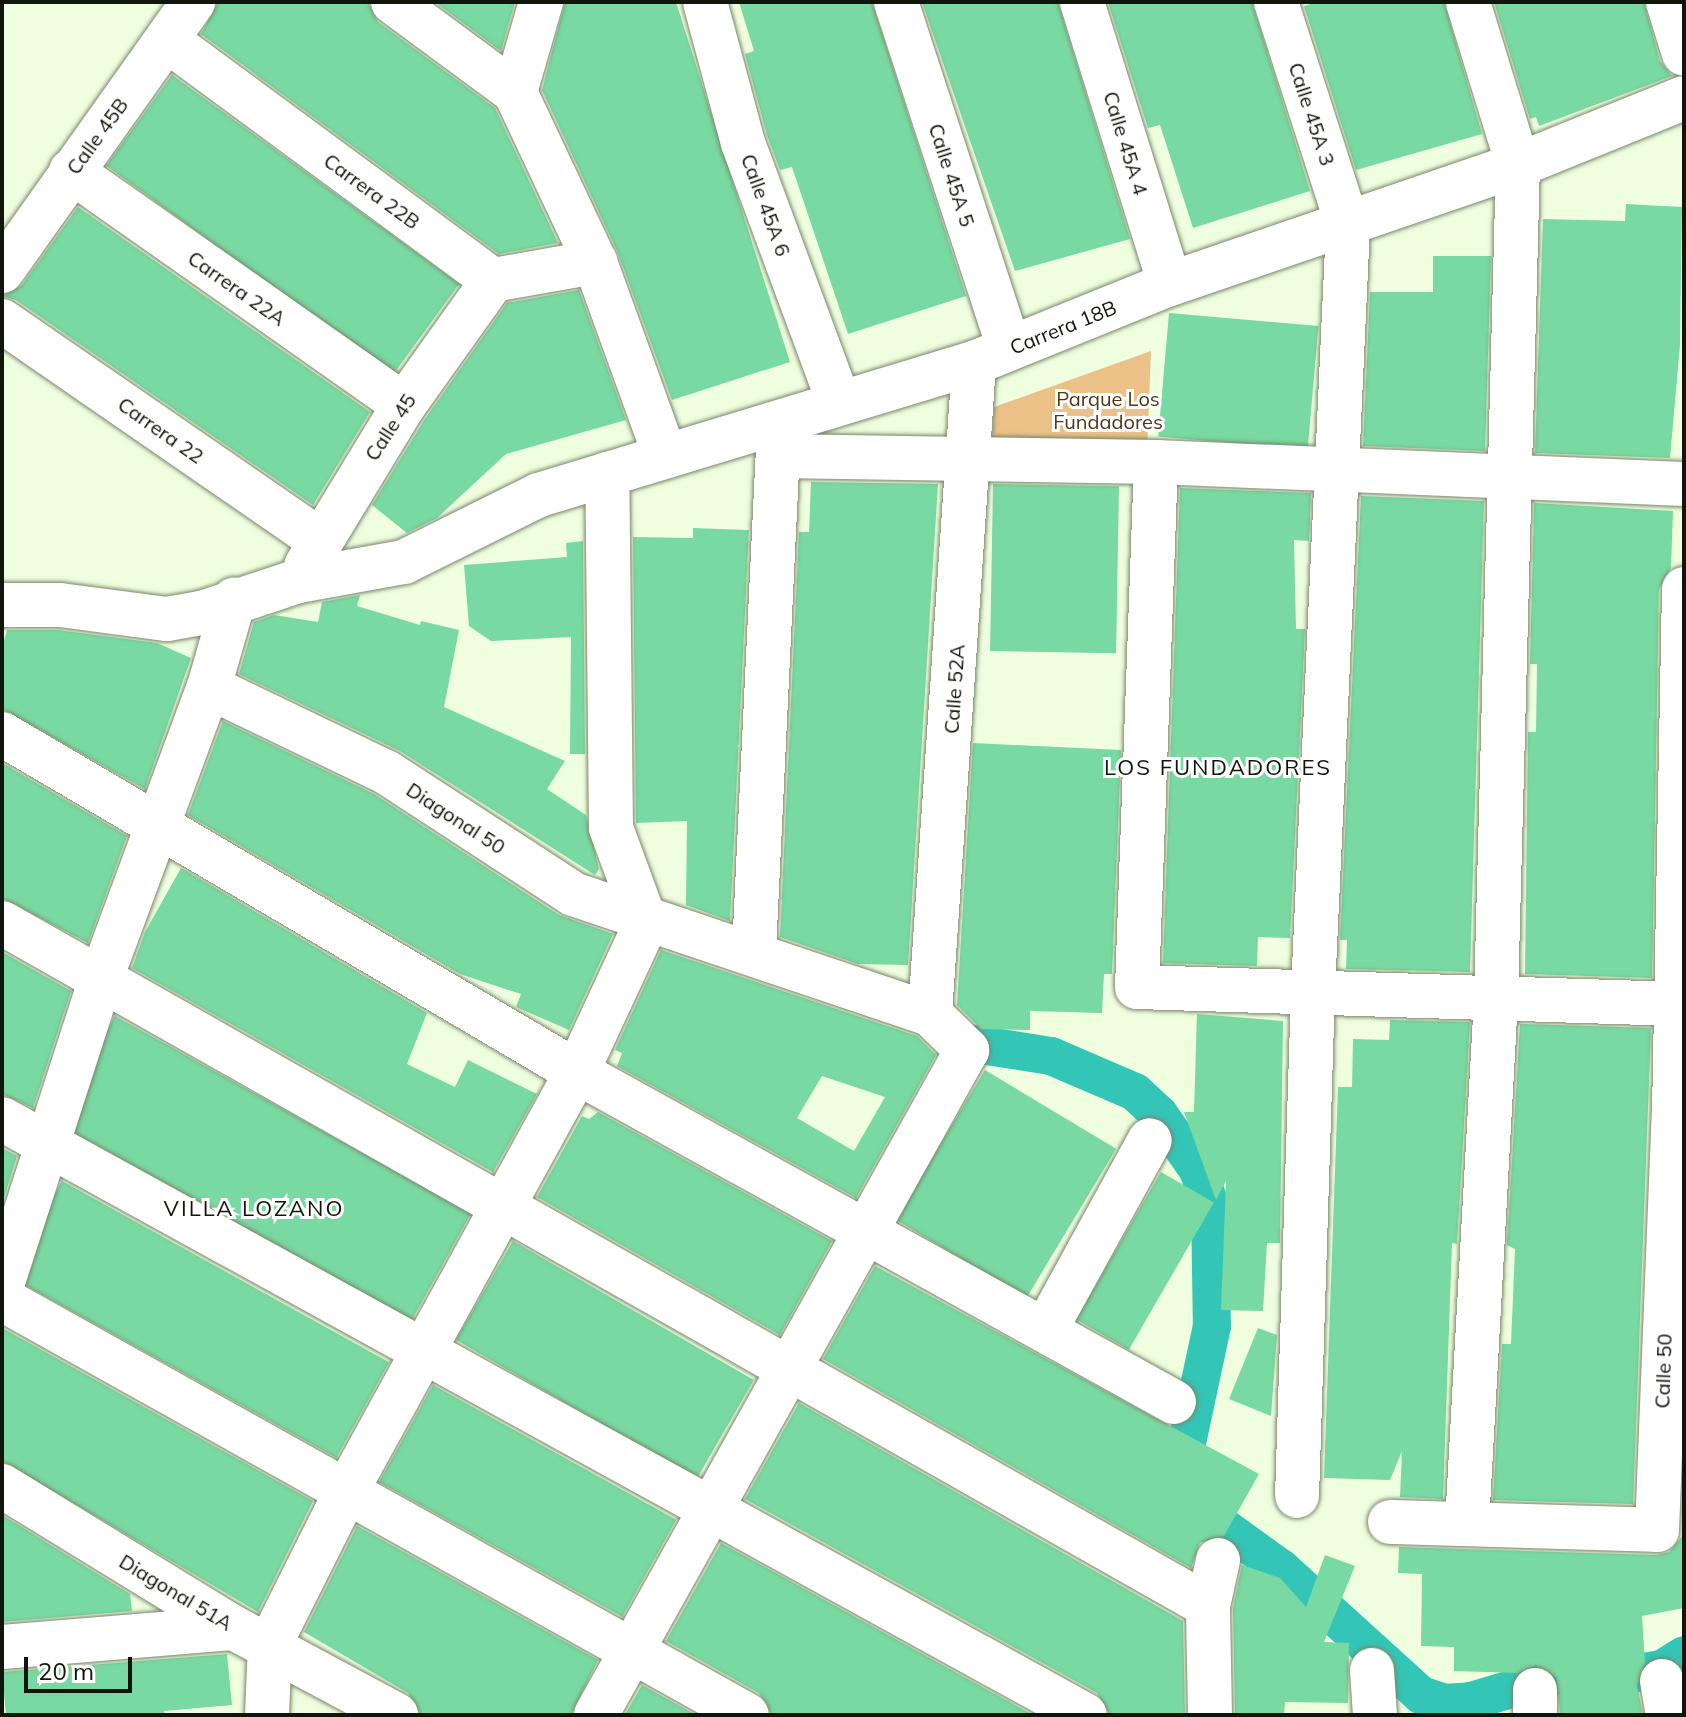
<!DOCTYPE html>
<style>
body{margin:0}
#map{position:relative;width:1686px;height:1717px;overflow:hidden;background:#eefedf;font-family:Mulish,sans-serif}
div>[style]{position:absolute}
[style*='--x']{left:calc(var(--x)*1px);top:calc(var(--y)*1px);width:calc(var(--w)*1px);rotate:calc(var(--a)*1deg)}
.green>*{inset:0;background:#ebc188}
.canal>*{height:38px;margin:-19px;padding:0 19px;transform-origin:19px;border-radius:19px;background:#33c5b6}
.building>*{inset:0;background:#79d9a2;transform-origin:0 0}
.roads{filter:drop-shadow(0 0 2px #78866a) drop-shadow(0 0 2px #78866a)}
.minor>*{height:44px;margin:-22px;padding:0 22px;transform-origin:22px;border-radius:22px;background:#fff}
span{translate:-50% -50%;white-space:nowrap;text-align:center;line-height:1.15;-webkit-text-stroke:6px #fff;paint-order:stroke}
.street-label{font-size:20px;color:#11160c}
.park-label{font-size:20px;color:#4e3713}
.neighbourhood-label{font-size:22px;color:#11160c;letter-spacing:2px}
.frame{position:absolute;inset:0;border:4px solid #11160c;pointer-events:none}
.scale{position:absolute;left:24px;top:1657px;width:108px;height:36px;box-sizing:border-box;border:4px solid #11160c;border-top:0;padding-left:10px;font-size:24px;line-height:28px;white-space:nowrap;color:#11160c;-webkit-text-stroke:6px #fff;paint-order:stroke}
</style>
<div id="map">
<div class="green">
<i style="clip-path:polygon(1151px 351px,1147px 452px,992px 447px,994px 407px)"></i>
</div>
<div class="canal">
<i style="--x:961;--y:1042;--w:91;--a:8.8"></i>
<i style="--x:1051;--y:1056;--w:91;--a:23.2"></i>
<i style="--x:1135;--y:1092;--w:33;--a:43"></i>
<i style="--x:1159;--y:1114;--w:68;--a:55.1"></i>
<i style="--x:1198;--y:1170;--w:37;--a:71"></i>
<i style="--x:1210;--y:1205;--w:121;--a:89.1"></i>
<i style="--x:1212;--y:1326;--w:134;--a:102.1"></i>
<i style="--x:1184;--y:1457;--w:42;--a:76.3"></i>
<i style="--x:1194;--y:1498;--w:30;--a:48"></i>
<i style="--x:1214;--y:1520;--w:84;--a:35.8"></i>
<i style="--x:1282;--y:1569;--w:188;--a:42.2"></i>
<i style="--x:1421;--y:1695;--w:24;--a:19"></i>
<i style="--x:1444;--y:1703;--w:27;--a:-4"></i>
<i style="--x:1471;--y:1701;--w:96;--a:-16.4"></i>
<i style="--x:1624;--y:1675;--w:38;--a:-9"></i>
<i style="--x:1662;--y:1669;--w:26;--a:-32"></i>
</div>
<div class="building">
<i style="clip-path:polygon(218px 2px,368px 2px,378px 22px,495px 108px,558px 243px,499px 254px,201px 34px)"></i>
<i style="clip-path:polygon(435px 2px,515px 2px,501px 51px)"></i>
<i style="clip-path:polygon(565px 2px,676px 2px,790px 362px,672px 400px,618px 253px,542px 90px)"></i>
<i style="clip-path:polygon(739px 2px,872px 2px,966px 296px,848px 334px,792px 167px,780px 170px,767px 135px,745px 54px,754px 51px)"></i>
<i style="clip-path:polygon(922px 2px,1058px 2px,1130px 239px,1015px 271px)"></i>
<i style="clip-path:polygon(1108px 2px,1252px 2px,1310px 191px,1193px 228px,1160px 125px,1148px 128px)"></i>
<i style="clip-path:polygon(1318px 2px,1444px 2px,1482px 134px,1356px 170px,1304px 6px)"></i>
<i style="clip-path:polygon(1494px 2px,1644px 2px,1660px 61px,1672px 76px,1539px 126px,1536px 117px,1530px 119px)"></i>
<i style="left:172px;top:75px;width:355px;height:112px;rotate:36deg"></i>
<i style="clip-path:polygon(1626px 204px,1682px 207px,1680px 345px,1670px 458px,1535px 453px,1543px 219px,1625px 221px)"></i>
<i style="clip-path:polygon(78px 207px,370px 412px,313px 505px,16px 300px,2px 296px,22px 285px)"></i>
<i style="clip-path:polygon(1433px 256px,1491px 256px,1485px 451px,1363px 446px,1370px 292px,1433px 292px)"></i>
<i style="clip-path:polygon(579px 290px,626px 420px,506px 454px,437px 518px,407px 533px,372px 505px,425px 419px,507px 303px)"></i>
<i style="left:1169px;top:313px;width:150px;height:124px;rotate:5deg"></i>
<i style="clip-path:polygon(811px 482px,938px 484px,908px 965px,858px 964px,780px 937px,799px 532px,809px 532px)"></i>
<i style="left:993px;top:484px;width:126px;height:167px;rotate:1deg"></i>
<i style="clip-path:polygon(1180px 488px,1311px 493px,1309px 541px,1294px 540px,1296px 629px,1305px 629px,1290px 938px,1258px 937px,1257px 966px,1163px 963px)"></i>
<i style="clip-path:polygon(1361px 496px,1484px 501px,1470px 972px,1346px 969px,1347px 940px,1340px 940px)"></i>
<i style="clip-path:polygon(1534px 503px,1673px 511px,1671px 568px,1659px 589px,1652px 978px,1525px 974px,1528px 732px,1536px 732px,1537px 664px,1530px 664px)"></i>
<i style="clip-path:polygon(693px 528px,749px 530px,730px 921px,686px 905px,687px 821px,636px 823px,633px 537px,693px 538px)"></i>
<i style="clip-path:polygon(583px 541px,585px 754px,570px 754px,571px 637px,491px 641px,469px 626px,464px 565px,567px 557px,566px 543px)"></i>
<i style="clip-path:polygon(360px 595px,357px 606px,420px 625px,421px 621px,459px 630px,444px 707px,565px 761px,547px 789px,586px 815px,599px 869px,595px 875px,400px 751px,239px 674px,254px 622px,274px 615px,318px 622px,322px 602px)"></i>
<i style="clip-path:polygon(7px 630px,58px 630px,157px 643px,191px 658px,145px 789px,2px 709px,2px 648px)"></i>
<i style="clip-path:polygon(223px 721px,374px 794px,559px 915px,613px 934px,569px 1030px,516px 1007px,521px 994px,460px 974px,188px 815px)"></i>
<i style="clip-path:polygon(973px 743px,1121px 750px,1112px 974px,1104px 974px,1102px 1013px,1030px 1011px,1030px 1030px,981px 1029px,957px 1005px)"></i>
<i style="clip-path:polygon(2px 763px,127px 836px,88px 943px,2px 898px)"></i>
<i style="clip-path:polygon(181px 868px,427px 1013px,407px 1064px,455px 1087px,468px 1060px,537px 1094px,493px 1172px,132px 968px,145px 932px)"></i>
<i style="clip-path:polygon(evenodd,661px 950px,917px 1036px,936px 1055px,856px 1198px,617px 1066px,622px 1053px,615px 1050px,661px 950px,822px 1076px,885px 1097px,854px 1151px,797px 1118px,822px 1076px)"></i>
<i style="clip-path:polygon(2px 952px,71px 991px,33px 1108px,2px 1094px)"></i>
<i style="clip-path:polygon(1197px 1014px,1283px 1021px,1280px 1243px,1267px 1243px,1263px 1311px,1221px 1310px,1226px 1181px,1216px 1200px,1184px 1112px,1194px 1112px)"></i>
<i style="left:115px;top:1016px;width:407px;height:122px;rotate:29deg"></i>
<i style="clip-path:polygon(1390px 1020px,1470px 1022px,1457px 1244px,1452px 1243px,1443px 1499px,1400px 1497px,1402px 1451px,1390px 1480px,1324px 1478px,1338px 1087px,1352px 1087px,1353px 1039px,1389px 1040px)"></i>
<i style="clip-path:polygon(1520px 1024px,1651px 1028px,1633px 1504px,1493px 1500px,1502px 1344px,1511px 1344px,1515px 1249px,1507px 1245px)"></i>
<i style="left:985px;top:1070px;width:153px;height:174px;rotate:31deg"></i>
<i style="clip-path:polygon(598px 1112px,832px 1241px,780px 1335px,537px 1197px,582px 1116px,589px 1119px)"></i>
<i style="clip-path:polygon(2px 1148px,17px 1156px,2px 1204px)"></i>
<i style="left:1161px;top:1172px;width:61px;height:170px;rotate:30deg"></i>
<i style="left:62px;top:1181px;width:374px;height:109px;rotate:29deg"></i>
<i style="left:513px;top:1241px;width:278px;height:114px;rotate:30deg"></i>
<i style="clip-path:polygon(875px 1266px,1259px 1474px,1224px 1536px,1200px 1543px,1191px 1568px,823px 1359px)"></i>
<i style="clip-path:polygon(2px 1328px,313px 1501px,258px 1612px,2px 1461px)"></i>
<i style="clip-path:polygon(1258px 1328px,1277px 1335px,1271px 1416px,1229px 1399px)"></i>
<i style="left:433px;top:1385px;width:278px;height:111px;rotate:29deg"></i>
<i style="clip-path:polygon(799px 1403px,1183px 1621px,1185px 1715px,1110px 1715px,1097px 1693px,745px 1499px)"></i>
<i style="clip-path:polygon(2px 1515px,130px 1594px,132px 1611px,2px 1622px)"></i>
<i style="clip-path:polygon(357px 1526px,598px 1660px,571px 1715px,421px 1715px,408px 1693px,304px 1632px)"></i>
<i style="clip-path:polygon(1684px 1534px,1684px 1608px,1642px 1616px,1645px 1663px,1637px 1685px,1643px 1715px,1560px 1715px,1557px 1678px,1536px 1665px,1518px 1673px,1454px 1671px,1454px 1647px,1421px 1646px,1422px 1574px,1398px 1573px,1399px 1547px,1656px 1555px,1669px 1552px)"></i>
<i style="clip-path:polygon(721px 1543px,1033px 1715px,772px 1715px,759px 1693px,666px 1641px)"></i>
<i style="clip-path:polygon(1325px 1555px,1355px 1566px,1324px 1642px,1349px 1643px,1348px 1703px,1285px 1702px,1284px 1715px,1235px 1715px,1233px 1608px,1242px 1565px,1280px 1578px,1306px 1607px)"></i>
<i style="clip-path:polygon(227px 1654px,232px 1705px,164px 1711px,165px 1715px,6px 1715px,2px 1672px)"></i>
<i style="clip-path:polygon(642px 1685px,696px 1715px,625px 1715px)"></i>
</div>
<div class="roads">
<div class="minor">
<i style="--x:393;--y:2;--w:152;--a:36.4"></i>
<i style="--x:541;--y:2;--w:94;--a:106.1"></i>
<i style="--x:515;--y:92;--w:188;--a:64.8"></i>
<i style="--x:595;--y:262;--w:205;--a:70.1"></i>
<i style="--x:705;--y:2;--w:146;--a:74.9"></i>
<i style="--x:743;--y:143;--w:277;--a:69.7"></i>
<i style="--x:896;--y:2;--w:364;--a:71.9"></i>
<i style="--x:1082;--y:2;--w:295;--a:72.7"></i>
<i style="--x:1276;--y:2;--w:235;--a:72.2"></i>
<i style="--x:1348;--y:226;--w:766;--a:92.62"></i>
<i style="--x:1313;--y:991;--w:505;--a:91.81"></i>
<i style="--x:1668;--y:2;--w:54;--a:72.9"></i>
<i style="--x:167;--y:40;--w:405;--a:36.4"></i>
<i style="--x:493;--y:280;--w:104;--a:-10"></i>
<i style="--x:71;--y:171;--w:407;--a:35.1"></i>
<i style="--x:2;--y:271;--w:330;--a:-54.6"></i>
<i style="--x:2;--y:321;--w:385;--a:34.6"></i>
<i style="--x:779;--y:456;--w:377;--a:0.9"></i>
<i style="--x:1156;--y:462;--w:528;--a:2.39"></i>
<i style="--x:1156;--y:462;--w:525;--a:92.07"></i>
<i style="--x:1137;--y:987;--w:540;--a:1.8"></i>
<i style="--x:306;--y:566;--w:188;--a:-58.7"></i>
<i style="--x:404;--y:405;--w:153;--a:-54.5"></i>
<i style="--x:2;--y:605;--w:58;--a:0"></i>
<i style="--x:60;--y:605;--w:108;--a:7.5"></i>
<i style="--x:167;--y:619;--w:36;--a:-10"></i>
<i style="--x:202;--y:613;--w:101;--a:-18.4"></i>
<i style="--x:298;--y:581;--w:108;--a:-10.2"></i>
<i style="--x:404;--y:562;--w:151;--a:-26.4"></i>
<i style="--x:539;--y:495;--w:455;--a:-16.9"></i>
<i style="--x:974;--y:363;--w:211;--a:-22"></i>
<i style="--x:1170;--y:284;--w:368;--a:-18.9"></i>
<i style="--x:1518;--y:165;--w:179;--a:-22"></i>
<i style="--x:209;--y:687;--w:196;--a:25.7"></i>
<i style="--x:386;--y:772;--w:223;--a:33.1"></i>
<i style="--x:573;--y:894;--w:377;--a:18.6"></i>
<i style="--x:930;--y:1014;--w:52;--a:44.2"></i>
<i style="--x:967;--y:1050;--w:761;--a:119.16"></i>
<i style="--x:2;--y:734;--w:667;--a:30.45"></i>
<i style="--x:577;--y:1072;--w:682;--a:28.93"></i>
<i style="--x:2;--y:923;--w:1386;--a:29.52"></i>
<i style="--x:754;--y:951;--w:526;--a:-87.27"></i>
<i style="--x:930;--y:1014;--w:652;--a:-86.13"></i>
<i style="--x:2;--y:1119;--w:1236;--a:28.83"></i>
<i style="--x:2;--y:1285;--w:319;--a:-72.1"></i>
<i style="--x:100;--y:981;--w:314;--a:-69.7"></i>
<i style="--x:209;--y:687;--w:91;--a:-74"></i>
<i style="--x:2;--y:1299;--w:853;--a:29.18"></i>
<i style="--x:1047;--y:1327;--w:213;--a:-61.2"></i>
<i style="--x:2;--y:1486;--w:272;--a:31.5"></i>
<i style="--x:234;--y:1628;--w:184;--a:28.2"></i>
<i style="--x:1390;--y:1522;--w:267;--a:1.7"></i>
<i style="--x:1657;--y:1530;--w:416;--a:-87.7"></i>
<i style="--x:1674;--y:1114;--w:525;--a:-88.91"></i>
<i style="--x:1467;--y:1524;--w:527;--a:-86.84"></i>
<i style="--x:1496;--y:998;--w:833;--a:-88.49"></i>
<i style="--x:1518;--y:165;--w:170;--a:-107.1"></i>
<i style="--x:2;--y:1647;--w:233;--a:-4.7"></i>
<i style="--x:1372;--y:1670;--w:45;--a:86.2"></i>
<i style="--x:1662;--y:1681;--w:35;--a:80"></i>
<i style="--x:1535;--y:1690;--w:25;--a:90"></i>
<i style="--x:267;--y:1715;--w:71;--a:-87.6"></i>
<i style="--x:270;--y:1644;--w:172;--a:-63.4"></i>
<i style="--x:347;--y:1490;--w:477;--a:-61.2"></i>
<i style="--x:577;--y:1072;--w:152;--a:-65.1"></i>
<i style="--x:641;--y:934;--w:16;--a:-79"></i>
<i style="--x:644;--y:918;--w:96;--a:-110.1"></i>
<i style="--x:611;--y:828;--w:354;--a:-90.6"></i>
<i style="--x:1210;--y:1715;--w:109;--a:-91.1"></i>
<i style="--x:1208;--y:1606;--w:47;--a:-77.7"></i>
</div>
</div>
<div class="street-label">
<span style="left:1312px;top:114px;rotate:72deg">Calle 45A 3</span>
<span style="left:97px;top:136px;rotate:-54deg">Calle 45B</span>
<span style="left:1126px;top:143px;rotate:73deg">Calle 45A 4</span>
<span style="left:952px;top:175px;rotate:72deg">Calle 45A 5</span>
<span style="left:372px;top:191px;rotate:36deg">Carrera 22B</span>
<span style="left:766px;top:205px;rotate:70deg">Calle 45A 6</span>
<span style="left:237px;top:288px;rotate:35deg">Carrera 22A</span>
<span style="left:1063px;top:327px;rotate:-22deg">Carrera 18B</span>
<span style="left:390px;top:427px;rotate:-57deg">Calle 45</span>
<span style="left:161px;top:430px;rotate:35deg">Carrera 22</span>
<span style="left:954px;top:689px;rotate:-86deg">Calle 52A</span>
<span style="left:456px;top:818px;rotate:33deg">Diagonal 50</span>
<span style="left:1663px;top:1371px;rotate:-88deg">Calle 50</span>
<span style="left:176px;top:1592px;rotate:31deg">Diagonal 51A</span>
</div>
<div class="park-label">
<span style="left:1108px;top:410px">Parque Los<br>Fundadores</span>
</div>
<div class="neighbourhood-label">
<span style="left:1218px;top:768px">LOS FUNDADORES</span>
<span style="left:254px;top:1209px">VILLA LOZANO</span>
</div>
<div class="frame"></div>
<div class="scale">20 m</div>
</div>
